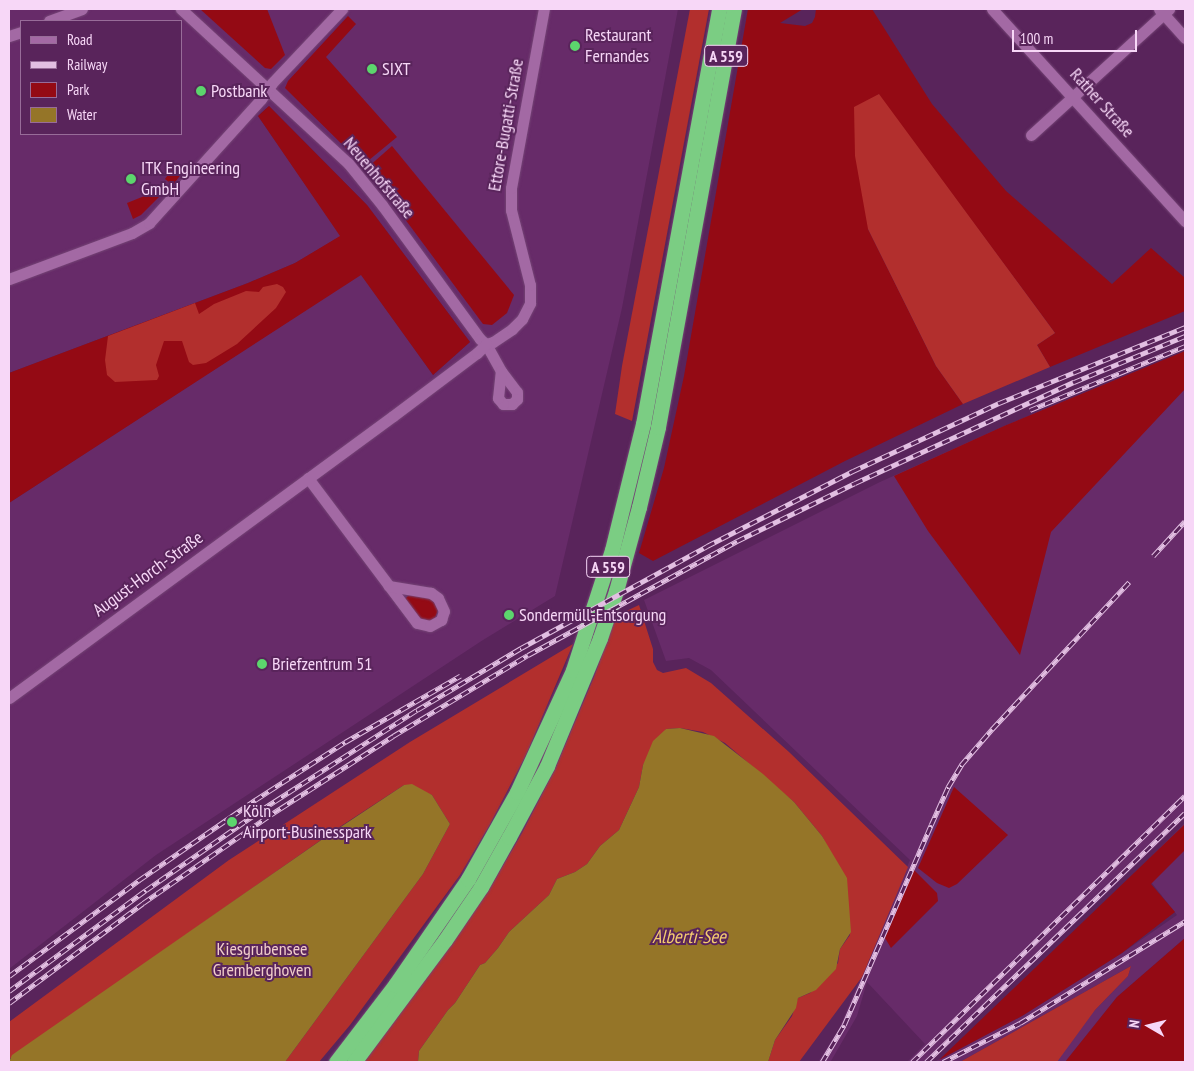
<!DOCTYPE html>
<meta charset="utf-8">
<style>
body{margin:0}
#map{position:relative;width:1194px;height:1071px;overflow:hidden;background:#59245b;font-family:"PT Sans Narrow",sans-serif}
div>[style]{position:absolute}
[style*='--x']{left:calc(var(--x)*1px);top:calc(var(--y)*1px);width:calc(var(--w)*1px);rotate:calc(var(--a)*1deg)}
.built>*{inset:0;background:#672b69}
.green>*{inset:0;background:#940a14;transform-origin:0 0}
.forest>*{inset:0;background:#b22f2d}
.water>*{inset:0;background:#957528}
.roads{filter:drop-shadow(0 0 1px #754576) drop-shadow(0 0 1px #754576)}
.minor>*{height:11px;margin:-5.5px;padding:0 5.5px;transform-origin:5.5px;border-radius:5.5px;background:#a369a4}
.highway>*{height:15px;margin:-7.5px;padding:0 7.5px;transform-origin:7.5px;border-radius:7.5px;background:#7bcd83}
.rail>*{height:4.5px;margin-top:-2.25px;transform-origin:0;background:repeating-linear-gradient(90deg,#59245b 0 8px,#e2bfe2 0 16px);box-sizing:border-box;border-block:1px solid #e2bfe2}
.dots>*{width:14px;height:14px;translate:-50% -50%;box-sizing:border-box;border:2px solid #59245b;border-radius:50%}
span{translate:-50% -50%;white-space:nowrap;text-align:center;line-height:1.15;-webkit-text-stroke:4px #59245b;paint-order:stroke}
.shield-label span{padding:1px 4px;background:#59245b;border:1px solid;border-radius:4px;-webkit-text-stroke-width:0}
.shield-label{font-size:16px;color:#f7d7f7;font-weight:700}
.poi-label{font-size:18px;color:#f7d7f7}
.left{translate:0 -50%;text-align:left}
.street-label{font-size:18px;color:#f7d7f7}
.park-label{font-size:18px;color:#f1ceca}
.water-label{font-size:19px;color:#f4cc70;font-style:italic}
.frame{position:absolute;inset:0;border:10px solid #f7d7f7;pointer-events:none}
.legend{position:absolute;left:20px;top:20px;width:162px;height:115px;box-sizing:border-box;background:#59245b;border:1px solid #986c99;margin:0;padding:6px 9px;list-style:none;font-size:15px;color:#f7d7f7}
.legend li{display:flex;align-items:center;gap:10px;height:25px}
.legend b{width:25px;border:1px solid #986c99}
.north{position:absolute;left:1124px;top:1001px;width:50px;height:50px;-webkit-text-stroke:4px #59245b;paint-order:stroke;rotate:278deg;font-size:14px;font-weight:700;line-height:20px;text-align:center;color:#f7d7f7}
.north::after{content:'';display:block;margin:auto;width:18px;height:22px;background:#f7d7f7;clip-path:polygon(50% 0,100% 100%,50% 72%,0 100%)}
.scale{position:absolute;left:1012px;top:30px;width:125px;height:22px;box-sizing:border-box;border:2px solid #f7d7f7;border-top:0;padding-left:6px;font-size:15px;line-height:18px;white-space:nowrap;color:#f7d7f7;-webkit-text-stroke:4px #59245b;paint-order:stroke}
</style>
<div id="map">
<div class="built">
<i style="clip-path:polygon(evenodd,9px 9px,678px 9px,622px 308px,555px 596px,483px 640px,156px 855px,9px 969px,9px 503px,361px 274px,433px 375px,470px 342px,367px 205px,269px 106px,258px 116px,341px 236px,295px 263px,248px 283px,9px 373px,9px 9px,21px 21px,181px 21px,181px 134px,21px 134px,21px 21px)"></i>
<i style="clip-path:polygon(1185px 359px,1185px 818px,930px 1062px,907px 1062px,925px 1044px,867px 982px,857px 1016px,831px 1061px,818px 1062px,839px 1029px,910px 860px,711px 670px,689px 658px,666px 661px,644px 600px,880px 482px,1004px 426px,1147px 367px,1154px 372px)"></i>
<i style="clip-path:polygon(1185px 823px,1185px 938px,1117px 997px,1065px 1062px,1052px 1062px,1063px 1043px,1128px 976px,1131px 966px,960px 1062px,934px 1062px,1022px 1016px,1122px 953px,1177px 915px,1140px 868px)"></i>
</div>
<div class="green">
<i style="clip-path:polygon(200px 9px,267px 9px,285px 55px,271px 69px,265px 68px)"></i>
<i style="clip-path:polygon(748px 9px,803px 9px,780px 23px,805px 26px,812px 23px,815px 17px,816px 9px,872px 9px,932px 104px,1006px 191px,1112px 284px,1151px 248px,1185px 278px,1185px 311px,1050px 367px,1037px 345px,1055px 333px,878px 94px,868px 229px,936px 366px,963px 404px,845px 461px,653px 561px,639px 553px,664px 468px,684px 376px)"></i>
<i style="clip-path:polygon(348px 16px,356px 24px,326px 57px,397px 137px,363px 165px,285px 88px,288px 81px)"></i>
<i style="clip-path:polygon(269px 106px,367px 205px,470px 342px,433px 375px,361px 275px,9px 503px,9px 373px,248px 283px,295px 263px,340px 236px,258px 116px)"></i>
<i style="clip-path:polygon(392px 146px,514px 295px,507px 313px,492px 325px,483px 324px,367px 168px)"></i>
<i style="left:177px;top:163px;width:10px;height:20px;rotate:37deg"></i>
<i style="clip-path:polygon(158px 185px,165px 191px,141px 215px,133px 219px,127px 203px,147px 195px)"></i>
<i style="clip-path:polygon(1185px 351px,1185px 389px,1051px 532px,1020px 655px,928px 531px,894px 476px,1004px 426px)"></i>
<i style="clip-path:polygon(409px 595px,430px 598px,439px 607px,435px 618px,430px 621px,421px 620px,405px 599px)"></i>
<i style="clip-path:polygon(954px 787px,1008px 835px,957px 884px,949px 888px,937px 883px,918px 868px)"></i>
<i style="clip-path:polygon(1185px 824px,1185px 850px,1151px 884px,1175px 912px,1122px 953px,1081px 979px,1022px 1016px,939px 1060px)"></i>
<i style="clip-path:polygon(914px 870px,937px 893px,938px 901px,891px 948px,885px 938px)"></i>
<i style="clip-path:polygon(1185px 938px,1185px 1062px,1065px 1062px,1117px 997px)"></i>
</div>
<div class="forest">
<i style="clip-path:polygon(690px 9px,709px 9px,632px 421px,615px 414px,622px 366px)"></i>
<i style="clip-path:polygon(879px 94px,1055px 333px,1037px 345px,1050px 367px,963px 404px,936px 366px,868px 229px,855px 156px,854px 107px)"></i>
<i style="clip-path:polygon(277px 284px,283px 287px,286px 292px,276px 308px,237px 344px,206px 363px,193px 365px,189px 362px,182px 341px,164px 341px,156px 365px,159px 376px,157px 380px,115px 382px,107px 375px,105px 360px,108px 336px,195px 303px,199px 314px,214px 304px,246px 291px,259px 292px,263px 287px)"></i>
<i style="clip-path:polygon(639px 605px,653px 649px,653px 662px,657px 670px,663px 673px,686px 668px,711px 683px,789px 752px,908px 867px,862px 977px,799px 1062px,768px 1062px,775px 1040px,792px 1016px,798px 998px,810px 993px,838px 963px,840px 949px,850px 935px,830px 852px,822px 836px,794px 802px,725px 743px,703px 732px,680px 728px,666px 729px,643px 765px,639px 787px,619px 830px,600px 846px,587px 864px,575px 872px,557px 879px,549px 895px,509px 932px,498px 948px,485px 963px,480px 965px,455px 1003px,448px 1010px,419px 1051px,418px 1062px,360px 1062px,452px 943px,487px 893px,522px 833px,555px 769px,594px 677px,616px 616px)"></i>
<i style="clip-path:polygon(573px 644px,526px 755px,489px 826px,460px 875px,350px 1025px,319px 1062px,285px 1062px,423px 874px,450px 824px,432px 795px,404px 785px,338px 828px,9px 1059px,9px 1022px,229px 860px,410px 742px)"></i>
<i style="clip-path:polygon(1131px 966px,1128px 976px,1095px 1010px,1057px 1062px,960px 1062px)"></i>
</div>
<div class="water">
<i style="clip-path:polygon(680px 728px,714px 736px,763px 774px,794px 802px,822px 836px,847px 878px,851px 932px,840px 949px,836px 969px,816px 990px,798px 998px,796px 1008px,775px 1040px,768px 1062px,418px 1062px,419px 1051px,448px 1010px,455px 1003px,480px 965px,485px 963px,498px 948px,509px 932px,549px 895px,557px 879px,575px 872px,587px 864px,600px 846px,619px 830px,639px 787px,643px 765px,653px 741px,666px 729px)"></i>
<i style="clip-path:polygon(412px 784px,432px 795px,450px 824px,423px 874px,285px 1062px,9px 1062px,12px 1055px,327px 836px,404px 785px)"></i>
</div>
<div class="roads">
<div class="minor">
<i style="--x:181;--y:9;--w:227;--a:42.7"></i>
<i style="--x:348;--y:163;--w:54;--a:51"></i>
<i style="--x:382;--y:205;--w:166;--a:53.8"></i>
<i style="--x:480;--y:339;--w:8;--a:40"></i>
<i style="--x:486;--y:344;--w:31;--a:61"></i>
<i style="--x:992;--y:9;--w:287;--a:47.7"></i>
<i style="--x:1159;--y:9;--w:39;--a:48"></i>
<i style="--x:49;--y:21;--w:35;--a:-20"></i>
<i style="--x:9;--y:36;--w:13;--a:-18"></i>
<i style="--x:1031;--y:135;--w:187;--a:-42.4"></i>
<i style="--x:9;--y:279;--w:131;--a:-20.5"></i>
<i style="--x:132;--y:233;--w:20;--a:-30"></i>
<i style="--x:149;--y:223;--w:167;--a:-47.9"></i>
<i style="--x:261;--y:99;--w:19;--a:-55"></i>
<i style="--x:272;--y:83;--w:102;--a:-46.6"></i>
<i style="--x:486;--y:344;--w:7;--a:-16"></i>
<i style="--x:493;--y:342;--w:23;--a:-34"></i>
<i style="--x:512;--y:329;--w:14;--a:-45"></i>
<i style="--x:522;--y:319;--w:18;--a:-63"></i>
<i style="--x:530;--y:303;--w:18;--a:-90"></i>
<i style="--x:530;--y:285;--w:77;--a:-104.2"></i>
<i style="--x:511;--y:210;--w:22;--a:-90"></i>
<i style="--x:511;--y:188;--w:182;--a:-79.6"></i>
<i style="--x:501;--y:371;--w:26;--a:53"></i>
<i style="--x:517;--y:392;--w:7;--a:90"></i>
<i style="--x:517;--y:399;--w:7;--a:135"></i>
<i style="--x:512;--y:404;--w:9;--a:180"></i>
<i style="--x:503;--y:404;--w:8;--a:-130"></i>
<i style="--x:498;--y:398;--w:27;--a:-84"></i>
<i style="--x:308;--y:478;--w:181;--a:53.1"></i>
<i style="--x:417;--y:623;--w:13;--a:13"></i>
<i style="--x:430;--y:626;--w:13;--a:-29"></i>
<i style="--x:441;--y:620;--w:9;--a:-72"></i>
<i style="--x:444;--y:611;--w:14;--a:-115"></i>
<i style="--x:438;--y:598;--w:9;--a:-144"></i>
<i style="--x:431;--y:593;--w:43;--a:-170.5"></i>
<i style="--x:9;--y:698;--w:476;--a:-36.3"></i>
<i style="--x:393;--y:416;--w:105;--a:-36.9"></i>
<i style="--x:477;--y:353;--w:13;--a:-45"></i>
</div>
<div class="highway">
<i style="--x:336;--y:1062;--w:97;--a:-52.5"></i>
<i style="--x:395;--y:985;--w:129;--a:-55.4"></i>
<i style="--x:468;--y:879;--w:100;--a:-60.6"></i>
<i style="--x:517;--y:792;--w:134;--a:-65.3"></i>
<i style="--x:573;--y:670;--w:126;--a:-72"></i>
<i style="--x:612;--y:550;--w:130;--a:-76.2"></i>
<i style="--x:643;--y:424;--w:422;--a:-79.6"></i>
<i style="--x:354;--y:1062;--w:152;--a:-53.3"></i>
<i style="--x:445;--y:940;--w:64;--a:-55.8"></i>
<i style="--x:481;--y:887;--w:57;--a:-60.8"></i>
<i style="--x:509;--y:837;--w:81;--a:-61.8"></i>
<i style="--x:547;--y:766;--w:139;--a:-67.5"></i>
<i style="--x:600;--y:638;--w:50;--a:-71.2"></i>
<i style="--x:616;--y:591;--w:87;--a:-74.7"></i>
<i style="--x:639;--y:507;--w:82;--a:-76.6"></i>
<i style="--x:658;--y:427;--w:425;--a:-79.7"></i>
</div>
</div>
<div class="rail">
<i style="--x:1030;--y:410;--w:168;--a:-22.4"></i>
<i style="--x:1153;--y:556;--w:47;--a:-47.6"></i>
<i style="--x:9;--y:976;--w:162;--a:-36.4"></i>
<i style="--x:139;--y:880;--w:141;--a:-34.6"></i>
<i style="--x:255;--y:800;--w:107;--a:-32.8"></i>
<i style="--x:345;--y:742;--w:133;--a:-29.9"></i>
<i style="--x:9;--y:991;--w:170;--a:-36.4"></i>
<i style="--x:146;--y:890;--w:140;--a:-34.8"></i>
<i style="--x:261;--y:810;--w:185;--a:-32.7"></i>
<i style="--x:417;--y:710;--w:121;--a:-30.8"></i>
<i style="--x:521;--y:648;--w:212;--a:-28.7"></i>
<i style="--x:707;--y:546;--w:164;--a:-27.2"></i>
<i style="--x:853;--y:471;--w:161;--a:-25"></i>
<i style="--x:999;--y:403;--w:201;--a:-22.2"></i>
<i style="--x:9;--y:1003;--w:167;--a:-36.7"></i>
<i style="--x:143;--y:903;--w:151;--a:-34.7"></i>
<i style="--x:267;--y:817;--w:150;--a:-32.7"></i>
<i style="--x:393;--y:736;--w:157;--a:-31"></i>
<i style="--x:528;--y:655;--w:238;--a:-28.6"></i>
<i style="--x:737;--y:541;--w:131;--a:-26.2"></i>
<i style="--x:855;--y:483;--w:241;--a:-24.8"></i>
<i style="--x:1074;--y:382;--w:120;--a:-22.5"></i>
<i style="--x:822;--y:1062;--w:43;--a:-59.3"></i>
<i style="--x:844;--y:1025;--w:218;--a:-66.5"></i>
<i style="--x:931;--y:825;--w:42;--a:-65.9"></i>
<i style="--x:948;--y:787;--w:26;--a:-59"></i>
<i style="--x:961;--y:765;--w:48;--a:-49.3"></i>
<i style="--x:992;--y:729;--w:201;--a:-47"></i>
<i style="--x:912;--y:1062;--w:381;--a:-44.3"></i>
<i style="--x:926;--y:1062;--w:359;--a:-43.9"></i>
<i style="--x:943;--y:1062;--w:86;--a:-26.9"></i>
<i style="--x:1020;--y:1023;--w:194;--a:-31.7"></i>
</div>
<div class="dots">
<i style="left:575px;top:46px;background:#5cd56d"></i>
<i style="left:372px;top:69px;background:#5cd56d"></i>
<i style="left:201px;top:91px;background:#5cd56d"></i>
<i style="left:131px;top:179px;background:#5cd56d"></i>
<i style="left:509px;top:615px;background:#5cd56d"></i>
<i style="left:262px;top:664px;background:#5cd56d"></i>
<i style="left:232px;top:822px;background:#5cd56d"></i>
</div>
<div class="shield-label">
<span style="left:726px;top:56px">A 559</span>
<span style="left:608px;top:567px">A 559</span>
</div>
<div class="poi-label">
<span class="left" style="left:585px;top:46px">Restaurant<br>Fernandes</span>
<span class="left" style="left:382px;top:69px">SIXT</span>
<span class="left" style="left:211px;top:91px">Postbank</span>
<span class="left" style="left:141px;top:179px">ITK Engineering<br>GmbH</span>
<span class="left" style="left:519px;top:615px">Sondermüll-Entsorgung</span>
<span class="left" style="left:272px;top:664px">Briefzentrum 51</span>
<span class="left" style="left:243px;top:822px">Köln<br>Airport-Businesspark</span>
</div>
<div class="street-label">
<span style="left:1102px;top:103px;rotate:48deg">Rather Straße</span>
<span style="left:506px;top:125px;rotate:-80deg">Ettore-Bugatti-Straße</span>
<span style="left:379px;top:178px;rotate:50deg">Neuenhofstraße</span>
<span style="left:148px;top:574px;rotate:-36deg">August-Horch-Straße</span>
</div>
<div class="park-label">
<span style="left:262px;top:960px">Kiesgrubensee<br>Gremberghoven</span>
</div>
<div class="water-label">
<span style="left:689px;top:937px">Alberti-See</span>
</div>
<div class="frame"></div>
<ul class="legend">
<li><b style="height:6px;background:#a369a4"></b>Road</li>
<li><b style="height:6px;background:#e2bfe2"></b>Railway</li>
<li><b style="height:14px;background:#940a14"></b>Park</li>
<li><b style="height:14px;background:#957528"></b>Water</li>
</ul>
<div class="north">N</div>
<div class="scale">100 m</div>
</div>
